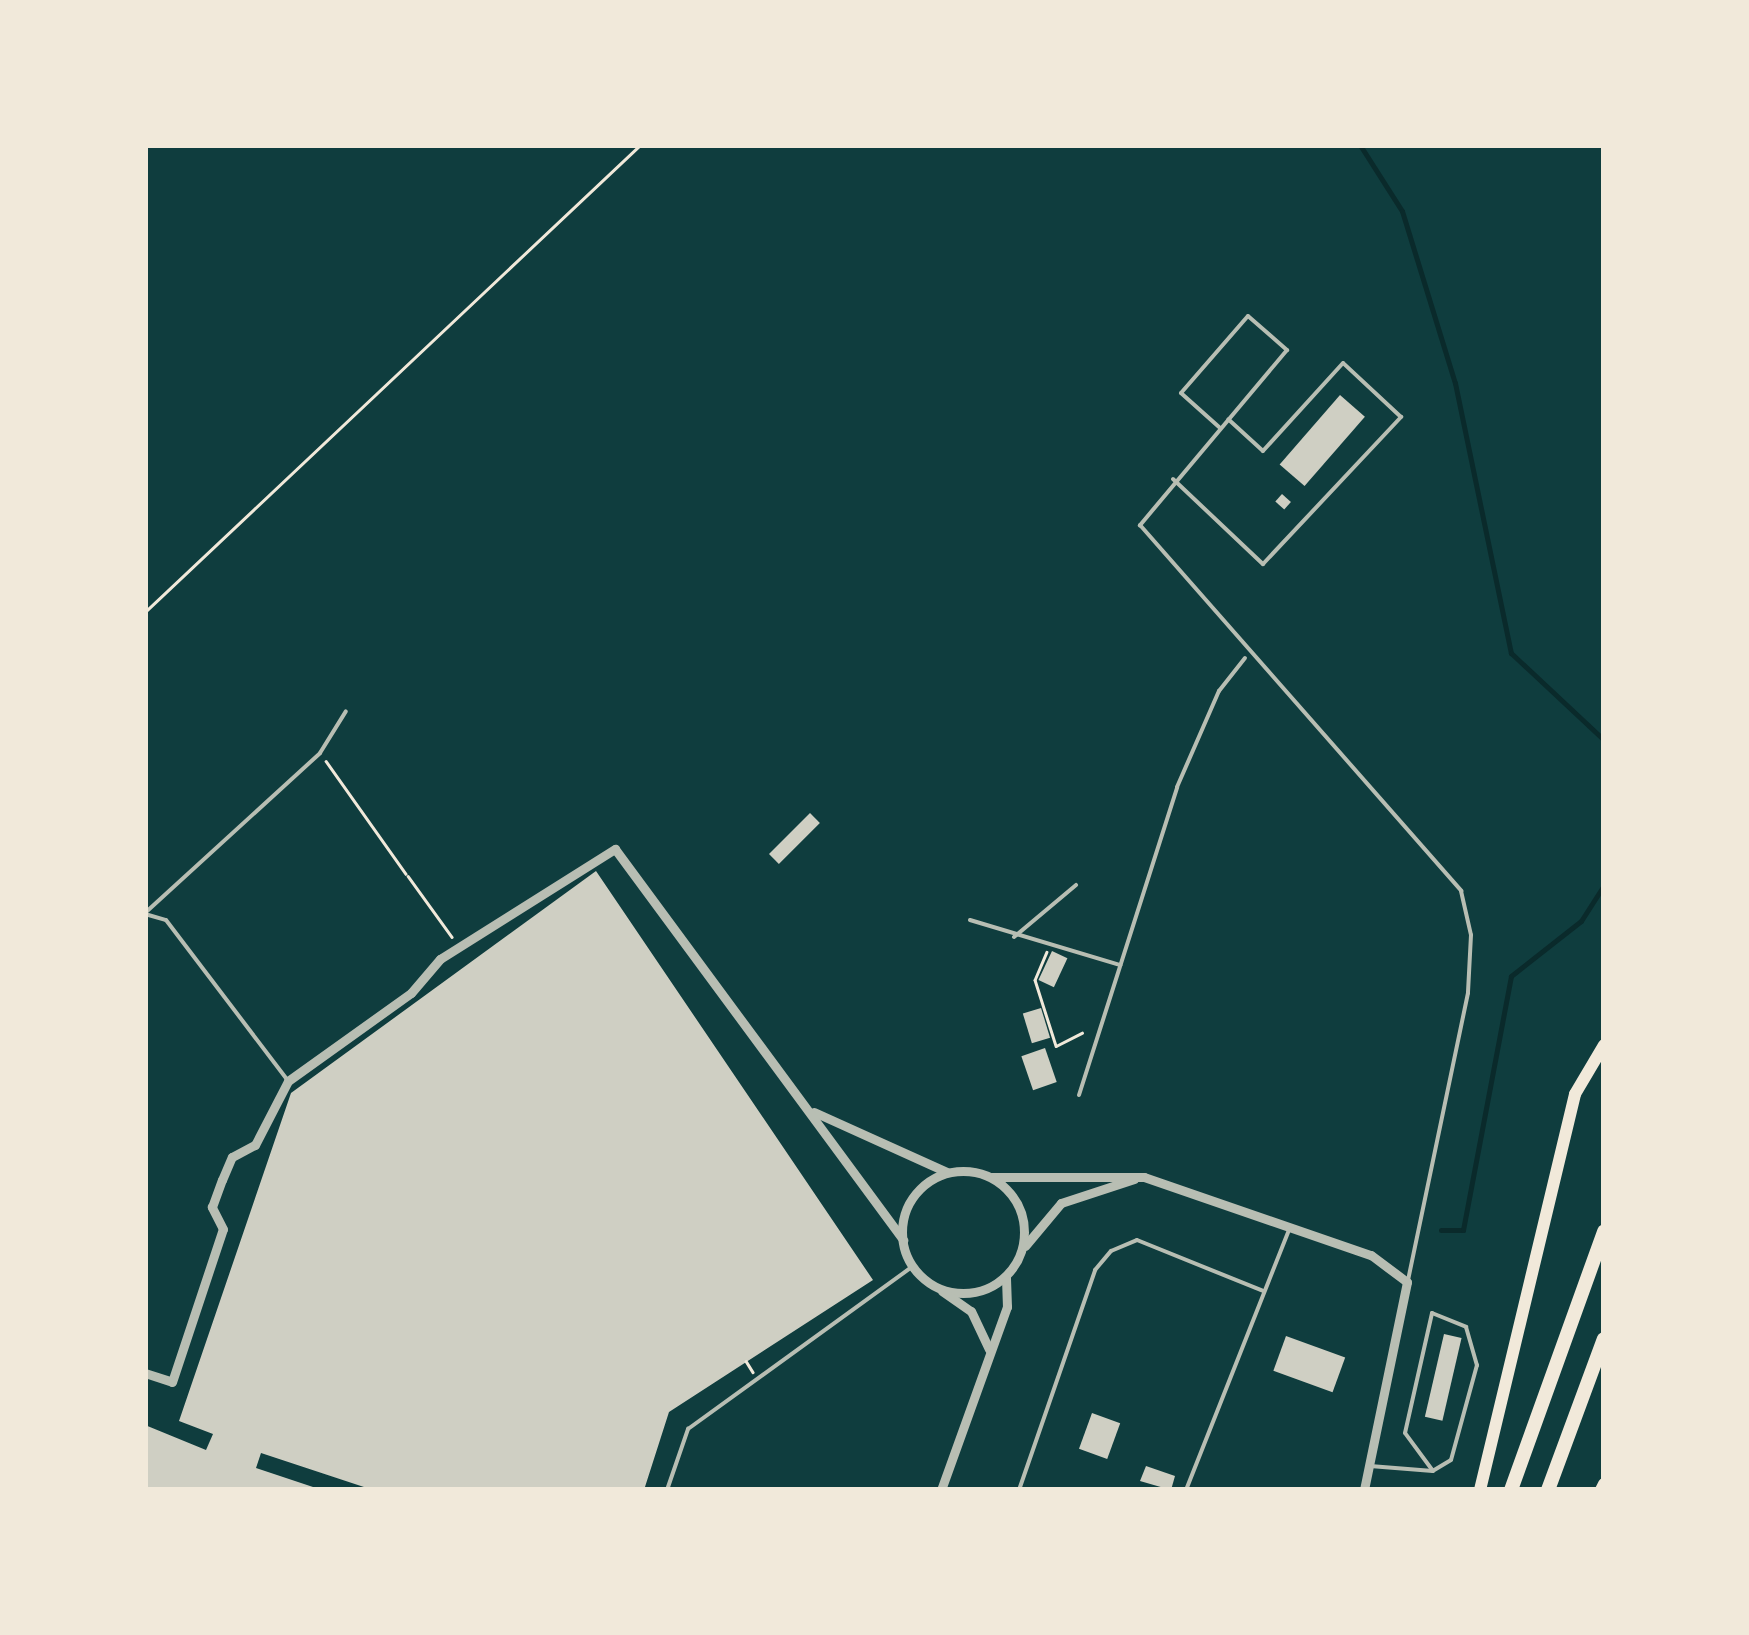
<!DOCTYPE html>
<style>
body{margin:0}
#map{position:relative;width:1749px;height:1635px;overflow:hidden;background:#0f3d3e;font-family:"Fira Sans Condensed",sans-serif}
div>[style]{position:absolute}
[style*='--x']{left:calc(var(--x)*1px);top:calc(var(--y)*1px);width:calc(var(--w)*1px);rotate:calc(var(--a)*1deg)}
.stream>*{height:5px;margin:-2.5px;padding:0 2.5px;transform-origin:2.5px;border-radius:2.5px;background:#0a2a2b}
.building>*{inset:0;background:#cfcfc3;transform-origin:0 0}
.path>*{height:2.5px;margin:-1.25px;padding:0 1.25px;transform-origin:1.25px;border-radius:1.25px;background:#f1e9da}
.service>*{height:4px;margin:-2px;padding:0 2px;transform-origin:2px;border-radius:2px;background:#b8beb3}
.minor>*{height:9px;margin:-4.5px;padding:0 4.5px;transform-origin:4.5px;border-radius:4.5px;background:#b8beb3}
.minor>.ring{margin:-4.5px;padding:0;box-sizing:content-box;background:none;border:9px solid #b8beb3;border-radius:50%}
.primary>*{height:12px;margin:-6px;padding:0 6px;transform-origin:6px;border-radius:6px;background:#f1e9da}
.trunk>*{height:14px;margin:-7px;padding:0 7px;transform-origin:7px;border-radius:7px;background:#f1e9da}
span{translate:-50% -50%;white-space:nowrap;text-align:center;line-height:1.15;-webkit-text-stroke:10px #f1e9da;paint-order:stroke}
.frame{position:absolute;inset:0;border:148px solid #f1e9da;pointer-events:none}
</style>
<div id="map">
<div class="stream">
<i style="--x:1360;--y:145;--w:78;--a:57.5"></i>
<i style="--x:1402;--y:211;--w:180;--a:72.9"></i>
<i style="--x:1455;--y:383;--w:276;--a:78.3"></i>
<i style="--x:1511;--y:653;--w:127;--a:43.1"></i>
<i style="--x:1441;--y:1230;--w:22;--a:0"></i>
<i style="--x:1463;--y:1230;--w:258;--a:-79.3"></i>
<i style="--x:1511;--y:976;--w:89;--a:-38.2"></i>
<i style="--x:1581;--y:921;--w:43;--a:-57.4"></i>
</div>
<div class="building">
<i style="left:1340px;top:395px;width:33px;height:92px;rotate:41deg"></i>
<i style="left:1282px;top:494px;width:12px;height:10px;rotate:42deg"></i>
<i style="left:810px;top:813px;width:14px;height:58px;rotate:45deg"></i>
<i style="clip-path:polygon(596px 871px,873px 1280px,669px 1412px,644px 1490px,373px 1490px,261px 1453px,256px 1468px,322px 1490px,145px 1490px,145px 1425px,206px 1450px,213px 1434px,179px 1421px,291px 1093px)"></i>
<i style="left:1052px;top:951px;width:17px;height:32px;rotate:25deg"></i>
<i style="left:1041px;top:1008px;width:31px;height:19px;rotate:73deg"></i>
<i style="left:1045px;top:1048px;width:36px;height:25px;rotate:71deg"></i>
<i style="left:1444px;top:1334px;width:18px;height:85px;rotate:13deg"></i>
<i style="left:1286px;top:1336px;width:63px;height:37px;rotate:20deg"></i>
<i style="left:1092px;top:1413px;width:30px;height:38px;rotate:20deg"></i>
<i style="clip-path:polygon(1146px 1466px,1175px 1476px,1171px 1490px,1140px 1481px)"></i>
</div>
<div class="path">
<i style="--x:145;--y:612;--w:681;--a:-43.33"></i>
<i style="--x:326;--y:761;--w:138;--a:54.7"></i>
<i style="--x:408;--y:876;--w:75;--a:54.2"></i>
<i style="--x:1047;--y:952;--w:30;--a:113"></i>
<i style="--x:1035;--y:980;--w:69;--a:72.3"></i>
<i style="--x:1056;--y:1046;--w:29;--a:-27"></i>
<i style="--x:746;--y:1361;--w:13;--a:58"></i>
</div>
<div class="service">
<i style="--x:1219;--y:427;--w:51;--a:-138.2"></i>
<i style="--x:1181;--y:393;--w:102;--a:-49"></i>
<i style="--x:1248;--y:316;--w:52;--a:41.1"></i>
<i style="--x:1287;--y:350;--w:229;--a:130"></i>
<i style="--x:1140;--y:525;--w:487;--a:48.7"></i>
<i style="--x:1461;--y:891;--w:45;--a:77.2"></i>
<i style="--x:1471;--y:935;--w:58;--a:93"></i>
<i style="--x:1468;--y:993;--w:294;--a:101.8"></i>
<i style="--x:1173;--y:479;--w:124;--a:43.4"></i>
<i style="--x:1263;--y:564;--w:202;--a:-46.8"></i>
<i style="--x:1401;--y:417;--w:79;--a:-137"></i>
<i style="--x:1343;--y:363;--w:119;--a:132.3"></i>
<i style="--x:1263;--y:451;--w:47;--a:-137.6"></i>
<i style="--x:145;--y:913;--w:237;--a:-42.4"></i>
<i style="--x:320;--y:753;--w:49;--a:-58.2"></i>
<i style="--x:145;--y:914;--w:22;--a:16"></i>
<i style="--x:166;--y:920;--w:198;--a:52.8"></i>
<i style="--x:970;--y:920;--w:157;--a:16.7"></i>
<i style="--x:1014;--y:937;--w:81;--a:-40"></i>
<i style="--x:1079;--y:1095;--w:323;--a:-72.3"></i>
<i style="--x:1177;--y:787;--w:105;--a:-66.4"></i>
<i style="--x:1219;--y:691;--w:42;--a:-51.8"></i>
<i style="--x:1432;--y:1313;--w:37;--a:22"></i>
<i style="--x:1466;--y:1327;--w:40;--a:74"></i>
<i style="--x:1477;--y:1365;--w:98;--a:105.3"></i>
<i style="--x:1451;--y:1460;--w:21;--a:149"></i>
<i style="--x:1433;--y:1471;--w:47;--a:-126.4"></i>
<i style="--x:1405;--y:1433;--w:123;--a:-77.3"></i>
<i style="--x:1370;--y:1466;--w:63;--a:4.5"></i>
<i style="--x:667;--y:1490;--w:65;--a:-71"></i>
<i style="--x:688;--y:1429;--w:278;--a:-35.9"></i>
<i style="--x:1019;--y:1490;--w:233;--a:-70.9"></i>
<i style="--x:1095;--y:1270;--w:25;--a:-50"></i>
<i style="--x:1111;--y:1251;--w:28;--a:-23"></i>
<i style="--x:1137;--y:1240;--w:136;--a:22"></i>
<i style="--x:1186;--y:1490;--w:280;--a:-68.4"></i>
</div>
<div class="minor">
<i style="--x:814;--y:1112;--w:146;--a:24.3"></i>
<i class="ring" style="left:902px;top:1171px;width:113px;height:113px"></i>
<i style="--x:992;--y:1177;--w:152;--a:0"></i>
<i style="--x:1144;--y:1177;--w:240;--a:19"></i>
<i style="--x:1371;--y:1255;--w:45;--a:36.9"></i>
<i style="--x:1407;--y:1282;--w:212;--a:101.7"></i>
<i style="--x:1025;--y:1246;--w:56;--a:-50.1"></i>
<i style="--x:1061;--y:1203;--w:77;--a:-18.2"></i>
<i style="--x:942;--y:1291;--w:35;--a:35"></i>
<i style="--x:971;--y:1311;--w:42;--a:64.7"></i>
<i style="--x:145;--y:1373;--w:28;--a:18"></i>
<i style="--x:172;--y:1382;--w:161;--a:-71.6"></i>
<i style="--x:223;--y:1229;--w:25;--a:-117"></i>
<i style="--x:212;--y:1207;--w:29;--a:-70"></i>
<i style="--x:222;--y:1180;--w:25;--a:-67"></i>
<i style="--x:232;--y:1157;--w:26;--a:-28"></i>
<i style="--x:255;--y:1145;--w:72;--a:-62.7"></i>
<i style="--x:288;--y:1081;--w:151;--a:-35.6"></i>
<i style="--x:411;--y:993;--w:45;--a:-49.5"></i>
<i style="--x:440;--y:959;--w:207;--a:-32.2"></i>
<i style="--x:615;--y:849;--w:486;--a:53.6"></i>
<i style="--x:941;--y:1490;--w:195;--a:-70.2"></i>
<i style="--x:1007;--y:1307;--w:31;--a:-92"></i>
</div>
<div class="primary">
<i style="--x:1480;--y:1490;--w:407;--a:-76.5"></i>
<i style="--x:1575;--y:1094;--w:57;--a:-59.4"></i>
<i style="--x:1601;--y:1490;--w:7;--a:-63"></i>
</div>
<div class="trunk">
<i style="--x:1511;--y:1490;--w:275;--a:-70.2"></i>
<i style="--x:1548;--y:1490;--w:161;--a:-69.7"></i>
</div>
<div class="frame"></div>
</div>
